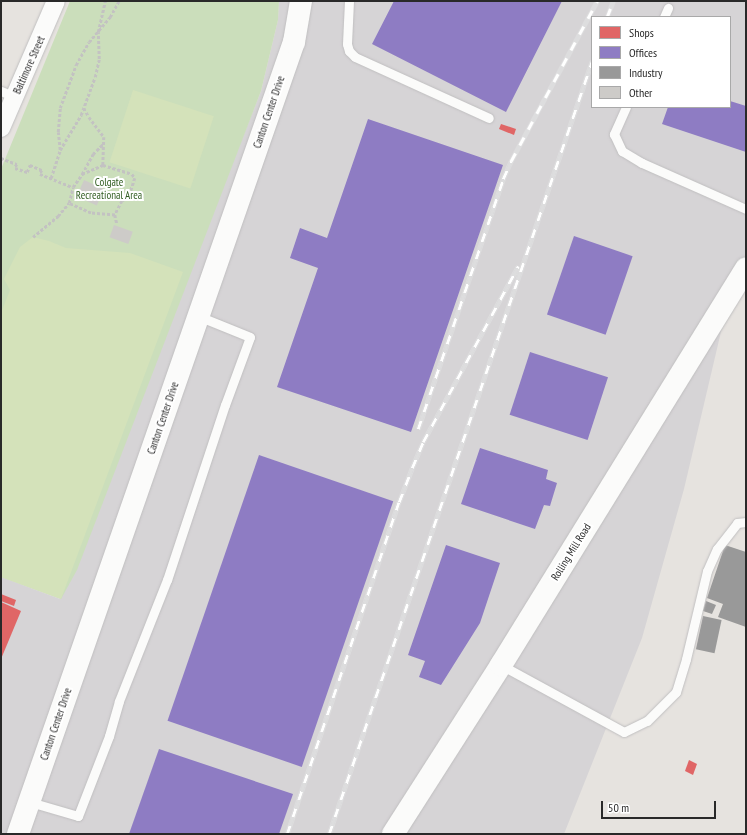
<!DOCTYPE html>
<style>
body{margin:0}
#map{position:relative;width:747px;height:835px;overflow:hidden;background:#e6e3df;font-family:"PT Sans Narrow",sans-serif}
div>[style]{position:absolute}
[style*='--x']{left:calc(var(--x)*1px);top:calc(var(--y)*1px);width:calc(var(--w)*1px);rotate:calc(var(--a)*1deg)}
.industrial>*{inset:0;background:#d6d4d6}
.green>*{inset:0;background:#cbdebb}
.pitch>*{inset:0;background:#d4e2ba;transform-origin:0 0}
.shops>*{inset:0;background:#e06666}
.offices>*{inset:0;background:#8e7cc3;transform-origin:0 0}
.industry>*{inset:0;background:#999;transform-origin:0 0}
.building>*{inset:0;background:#cdcbc8;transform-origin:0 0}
.path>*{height:2.5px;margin-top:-1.25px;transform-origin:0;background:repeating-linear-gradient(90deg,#c3c2c2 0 3px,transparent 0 5px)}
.roads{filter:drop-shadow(0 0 1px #c0bfc0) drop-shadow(0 0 1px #c0bfc0)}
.service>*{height:9px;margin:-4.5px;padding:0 4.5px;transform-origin:4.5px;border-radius:4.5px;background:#fbfbfa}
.minor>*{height:18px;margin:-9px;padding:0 9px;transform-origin:9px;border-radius:9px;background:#fbfbfa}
.tertiary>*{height:22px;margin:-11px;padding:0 11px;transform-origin:11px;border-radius:11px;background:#fbfbfa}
.rail>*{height:4.5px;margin-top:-2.25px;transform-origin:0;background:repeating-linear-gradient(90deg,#fff 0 9px,#ddddde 0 18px);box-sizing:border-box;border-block:1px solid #ddddde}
span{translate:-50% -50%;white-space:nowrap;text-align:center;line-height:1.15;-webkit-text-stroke:4px #fff;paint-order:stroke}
.street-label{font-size:11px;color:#292929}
.park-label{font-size:11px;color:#305d21}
.frame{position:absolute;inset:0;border:2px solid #292929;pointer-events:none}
.legend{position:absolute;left:591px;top:16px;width:140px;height:92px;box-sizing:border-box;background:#fff;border:1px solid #a9a9a9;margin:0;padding:5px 7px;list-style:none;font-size:12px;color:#292929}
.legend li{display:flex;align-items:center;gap:8px;height:20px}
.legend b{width:20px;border:1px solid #a9a9a9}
.scale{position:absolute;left:601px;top:801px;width:115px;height:18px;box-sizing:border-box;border:2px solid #292929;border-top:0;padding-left:5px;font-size:12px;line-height:14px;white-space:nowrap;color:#292929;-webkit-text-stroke:3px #fff;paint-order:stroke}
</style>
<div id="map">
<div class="industrial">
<i style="clip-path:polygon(evenodd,279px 1px,746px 1px,746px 271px,724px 319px,684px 489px,642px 638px,564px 834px,1px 834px,1px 577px,60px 599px,261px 91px,278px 20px,279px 1px,592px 17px,730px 17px,730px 107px,592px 107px,592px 17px)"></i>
</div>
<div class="green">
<i style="clip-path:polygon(70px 1px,279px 1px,278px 20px,261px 91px,77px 570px,61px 599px,1px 577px,1px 169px)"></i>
</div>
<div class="pitch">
<i style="left:133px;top:90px;width:85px;height:76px;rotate:18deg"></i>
<i style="clip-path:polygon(33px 237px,49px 241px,66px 248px,130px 253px,183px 272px,61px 599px,1px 577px,1px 313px,10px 290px,4px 279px,20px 247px)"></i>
</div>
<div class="shops">
<i style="clip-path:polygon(501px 124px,516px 129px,514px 135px,499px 129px)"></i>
<i style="clip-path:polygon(1px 594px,16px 600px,14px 606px,1px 601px)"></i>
<i style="clip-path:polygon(1px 602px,21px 611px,1px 659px)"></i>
<i style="clip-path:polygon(689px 760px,697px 764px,693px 775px,685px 771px)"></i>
</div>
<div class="offices">
<i style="clip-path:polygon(394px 1px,398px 2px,562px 1px,506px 112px,372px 44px)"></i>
<i style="clip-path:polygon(730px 101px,746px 106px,746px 152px,662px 124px,668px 107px,730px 107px)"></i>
<i style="clip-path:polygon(368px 119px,503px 165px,411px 432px,277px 387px,318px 268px,290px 258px,300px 228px,327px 238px)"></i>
<i style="left:574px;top:236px;width:62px;height:83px;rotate:19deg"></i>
<i style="left:530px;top:352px;width:82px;height:66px;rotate:18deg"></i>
<i style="clip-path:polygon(480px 448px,548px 470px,546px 479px,557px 483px,550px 506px,544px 505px,535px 529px,461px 504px)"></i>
<i style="left:259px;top:455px;width:142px;height:281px;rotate:19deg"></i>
<i style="clip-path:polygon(446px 545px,500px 563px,480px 623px,441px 685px,419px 677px,425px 661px,408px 655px)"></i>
<i style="clip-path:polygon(159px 749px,293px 794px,279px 834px,129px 834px)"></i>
</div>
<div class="industry">
<i style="clip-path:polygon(725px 545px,746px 552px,746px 627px,718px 617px,723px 604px,707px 598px)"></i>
<i style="clip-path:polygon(706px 601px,716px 605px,712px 614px,703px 611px)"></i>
<i style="left:703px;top:616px;width:19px;height:34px;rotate:12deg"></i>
</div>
<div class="building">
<i style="left:84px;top:180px;width:22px;height:18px;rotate:24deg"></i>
<i style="left:114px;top:225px;width:20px;height:13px;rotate:20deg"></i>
</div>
<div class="path">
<i style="--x:84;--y:108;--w:10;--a:61"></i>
<i style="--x:89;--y:117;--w:25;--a:53"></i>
<i style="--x:104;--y:137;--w:28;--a:92"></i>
<i style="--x:60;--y:150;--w:18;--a:-96"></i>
<i style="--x:58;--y:132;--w:24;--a:-85"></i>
<i style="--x:60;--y:108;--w:46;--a:-69.6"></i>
<i style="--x:76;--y:65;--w:26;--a:-61"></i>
<i style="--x:89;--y:42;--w:33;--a:-50"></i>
<i style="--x:110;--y:17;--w:18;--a:-61"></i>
<i style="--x:1;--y:158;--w:17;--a:21"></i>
<i style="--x:17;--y:164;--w:4;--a:117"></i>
<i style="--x:15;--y:168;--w:13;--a:18"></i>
<i style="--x:27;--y:172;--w:8;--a:-67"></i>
<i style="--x:30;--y:165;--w:13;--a:23"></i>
<i style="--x:42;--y:170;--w:4;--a:117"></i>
<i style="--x:40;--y:174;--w:35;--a:22"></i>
<i style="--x:82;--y:174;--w:23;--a:-61"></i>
<i style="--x:93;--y:154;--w:14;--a:-45"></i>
<i style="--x:51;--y:178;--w:29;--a:-72"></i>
<i style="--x:60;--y:150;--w:41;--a:-59"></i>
<i style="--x:81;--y:115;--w:40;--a:-69.8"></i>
<i style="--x:95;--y:77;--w:18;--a:-77"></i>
<i style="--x:99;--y:59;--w:27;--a:-92"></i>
<i style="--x:98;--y:32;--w:32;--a:-77"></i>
<i style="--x:115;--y:215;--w:24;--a:-175"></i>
<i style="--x:91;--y:213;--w:24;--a:-156"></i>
<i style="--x:69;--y:203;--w:16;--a:-76"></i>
<i style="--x:73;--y:187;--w:16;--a:-55"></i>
<i style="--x:82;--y:174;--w:23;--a:-23"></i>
<i style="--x:103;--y:165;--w:30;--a:17"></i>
<i style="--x:132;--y:174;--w:5;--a:53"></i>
<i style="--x:135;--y:178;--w:20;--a:108"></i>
<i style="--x:129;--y:197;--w:8;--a:150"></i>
<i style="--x:122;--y:201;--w:16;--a:117"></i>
<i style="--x:115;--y:215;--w:9;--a:77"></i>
<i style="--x:33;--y:237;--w:33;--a:-40"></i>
<i style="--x:58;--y:216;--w:17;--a:-50"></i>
</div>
<div class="roads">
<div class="service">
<i style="--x:349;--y:1;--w:43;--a:92.7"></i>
<i style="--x:347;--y:44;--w:7;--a:74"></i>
<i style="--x:349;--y:51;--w:8;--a:45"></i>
<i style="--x:355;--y:57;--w:147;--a:24.5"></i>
<i style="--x:664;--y:17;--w:10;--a:-66"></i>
<i style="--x:1;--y:91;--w:15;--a:23"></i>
<i style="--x:626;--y:107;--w:30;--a:114"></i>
<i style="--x:614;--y:134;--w:19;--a:65"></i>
<i style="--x:622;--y:151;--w:23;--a:31"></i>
<i style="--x:642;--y:163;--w:114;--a:23.9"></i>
<i style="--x:501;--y:665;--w:140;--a:28.6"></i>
<i style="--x:624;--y:732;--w:25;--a:-26"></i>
<i style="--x:647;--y:721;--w:41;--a:-45"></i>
<i style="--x:676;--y:692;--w:34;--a:-73"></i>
<i style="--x:686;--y:659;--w:90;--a:-76.6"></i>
<i style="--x:707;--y:571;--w:24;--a:-66"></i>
<i style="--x:717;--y:549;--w:33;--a:-52"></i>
<i style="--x:737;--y:523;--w:9;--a:-6"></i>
<i style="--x:30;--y:802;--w:50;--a:16.3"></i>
<i style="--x:78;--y:816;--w:86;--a:-68.8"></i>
<i style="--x:109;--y:736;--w:36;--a:-74"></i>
<i style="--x:119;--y:701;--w:130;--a:-68.4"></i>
<i style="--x:167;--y:580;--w:184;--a:-71.7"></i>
<i style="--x:225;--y:405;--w:72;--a:-69.8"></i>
<i style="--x:250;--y:337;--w:56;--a:-158"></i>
</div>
<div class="minor">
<i style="--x:1;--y:128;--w:138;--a:-66.6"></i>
</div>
<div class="tertiary">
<i style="--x:18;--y:834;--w:839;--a:-70.79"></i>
<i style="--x:294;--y:42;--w:42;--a:-80.3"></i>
<i style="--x:393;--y:834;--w:201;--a:-57.4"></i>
<i style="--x:501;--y:665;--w:466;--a:-58.3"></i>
</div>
</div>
<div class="rail">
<i style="--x:607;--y:17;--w:17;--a:-69"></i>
<i style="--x:418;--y:429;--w:264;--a:-71.2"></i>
<i style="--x:503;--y:179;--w:20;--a:-66"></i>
<i style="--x:511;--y:161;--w:182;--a:-61.7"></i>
<i style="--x:287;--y:834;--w:350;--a:-71.4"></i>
<i style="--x:399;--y:502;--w:36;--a:-69"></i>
<i style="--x:412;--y:468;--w:28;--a:-67"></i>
<i style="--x:423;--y:442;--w:200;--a:-61.6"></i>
<i style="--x:329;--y:834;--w:817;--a:-71.21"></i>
</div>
<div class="street-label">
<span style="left:29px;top:65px;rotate:-66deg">Baltimore Street</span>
<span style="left:269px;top:112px;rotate:-71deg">Canton Center Drive</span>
<span style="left:163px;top:418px;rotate:-71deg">Canton Center Drive</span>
<span style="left:571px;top:552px;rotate:-58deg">Rolling Mill Road</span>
<span style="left:56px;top:724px;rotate:-71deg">Canton Center Drive</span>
</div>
<div class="park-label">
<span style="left:109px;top:189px">Colgate<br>Recreational Area</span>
</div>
<div class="frame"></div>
<ul class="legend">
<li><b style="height:11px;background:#e06666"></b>Shops</li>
<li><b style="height:11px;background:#8e7cc3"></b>Offices</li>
<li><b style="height:11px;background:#999"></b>Industry</li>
<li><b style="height:11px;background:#cdcbc8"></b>Other</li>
</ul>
<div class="scale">50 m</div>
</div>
